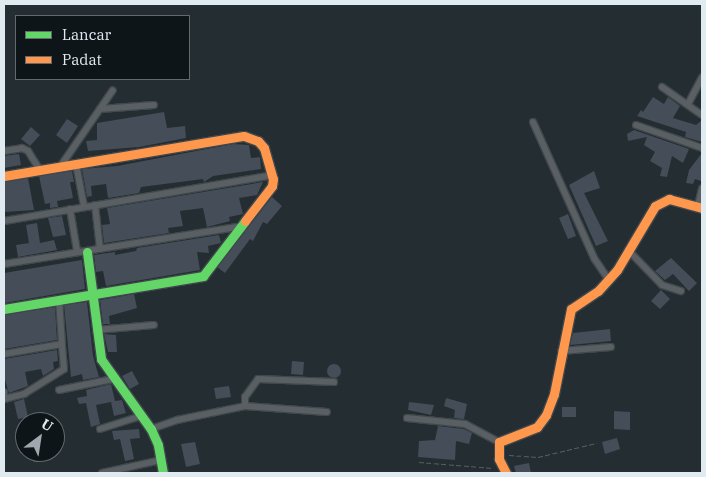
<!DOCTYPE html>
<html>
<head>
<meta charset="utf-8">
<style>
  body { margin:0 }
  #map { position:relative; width:706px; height:477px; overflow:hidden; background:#242d31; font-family:"IBM Plex Serif",serif }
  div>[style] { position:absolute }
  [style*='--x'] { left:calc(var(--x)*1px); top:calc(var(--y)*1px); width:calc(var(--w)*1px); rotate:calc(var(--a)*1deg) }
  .building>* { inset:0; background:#444d58 }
  .round { border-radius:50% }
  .path>* { height:1px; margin-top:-0.5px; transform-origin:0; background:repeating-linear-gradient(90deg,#585e62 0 5px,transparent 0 7.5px) }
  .roads { filter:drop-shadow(1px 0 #40484c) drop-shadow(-1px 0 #40484c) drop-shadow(0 1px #40484c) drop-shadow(0 -1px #40484c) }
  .street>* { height:6px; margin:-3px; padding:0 3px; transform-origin:3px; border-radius:3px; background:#595f63 }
  .fast>* { height:9px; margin:-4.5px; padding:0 4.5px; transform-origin:4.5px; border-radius:4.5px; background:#63d668 }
  .slow>* { height:9px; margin:-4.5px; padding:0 4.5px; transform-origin:4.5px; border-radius:4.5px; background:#ff974d }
  span { translate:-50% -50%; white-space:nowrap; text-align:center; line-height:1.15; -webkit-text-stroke:4px #0e1519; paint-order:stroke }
  .frame { position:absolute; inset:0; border:5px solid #e0eaf1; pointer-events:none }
  .legend { position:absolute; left:15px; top:15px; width:175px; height:65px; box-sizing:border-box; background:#0e1519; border:1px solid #626a6f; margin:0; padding:6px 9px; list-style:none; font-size:15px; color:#e0eaf1 }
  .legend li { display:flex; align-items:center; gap:10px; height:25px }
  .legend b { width:25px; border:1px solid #626a6f }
  .north { position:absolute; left:15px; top:412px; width:50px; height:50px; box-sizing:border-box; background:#0e1519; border:1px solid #626a6f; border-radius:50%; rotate:31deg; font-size:14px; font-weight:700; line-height:20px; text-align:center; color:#e0eaf1 }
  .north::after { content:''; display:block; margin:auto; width:18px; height:22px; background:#9ea8ae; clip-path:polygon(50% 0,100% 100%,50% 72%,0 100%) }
</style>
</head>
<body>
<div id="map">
  <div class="building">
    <i style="clip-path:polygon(653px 97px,664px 104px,668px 97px,680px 106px,673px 118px,696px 125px,702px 120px,702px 142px,685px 137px,686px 132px,637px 116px,641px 110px,643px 112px)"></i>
    <i style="clip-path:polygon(164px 112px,167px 128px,185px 126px,186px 138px,139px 147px,88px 151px,86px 141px,97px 140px,97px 123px)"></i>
    <i style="clip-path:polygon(67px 119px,78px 126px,67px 143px,56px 135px)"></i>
    <i style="clip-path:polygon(31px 127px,40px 135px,30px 146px,21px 139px)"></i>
    <i style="clip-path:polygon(634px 130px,689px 149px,683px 163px,672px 156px,667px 177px,660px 176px,662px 168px,650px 161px,655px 152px,644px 145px,647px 137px,628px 141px,627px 134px)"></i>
    <i style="clip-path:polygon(233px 144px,249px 145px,251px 158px,260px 157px,261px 169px,213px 176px,204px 182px,203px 179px,141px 187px,139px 193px,108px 198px,106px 184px,91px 186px,92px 196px,87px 197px,82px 169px,117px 166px)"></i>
    <i style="clip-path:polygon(702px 153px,701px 181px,695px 179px,693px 184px,686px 183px,689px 170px)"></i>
    <i style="clip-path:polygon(19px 154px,21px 165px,4px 168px,4px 156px)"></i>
    <i style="clip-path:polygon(72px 171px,74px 182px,70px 182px,73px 198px,57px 201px,58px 207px,50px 208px,50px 203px,45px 204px,39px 176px)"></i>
    <i style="clip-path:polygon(594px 171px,600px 188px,584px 193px,608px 241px,596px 246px,569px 185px)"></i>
    <i style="clip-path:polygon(28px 178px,34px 210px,4px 212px,4px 182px)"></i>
    <i style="clip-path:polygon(263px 182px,257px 195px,239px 198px,243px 214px,229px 217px,230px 221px,207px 227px,203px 208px,180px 211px,183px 226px,168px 228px,169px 233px,104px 243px,102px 225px,110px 224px,107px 208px)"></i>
    <i style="clip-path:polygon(272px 197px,282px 206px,267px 224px,263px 222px,253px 241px,250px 239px,225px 273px,217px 267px)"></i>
    <i style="clip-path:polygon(568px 214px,576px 236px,568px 239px,559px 218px)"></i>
    <i style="clip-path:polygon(62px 216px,66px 235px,53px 237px,48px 218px)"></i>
    <i style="clip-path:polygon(37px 223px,40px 243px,54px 240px,57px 250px,18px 257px,16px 245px,29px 243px,26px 225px)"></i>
    <i style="clip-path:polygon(219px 235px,221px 243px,208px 246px,209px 253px,197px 252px,200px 270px,106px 286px,103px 271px,96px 272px,94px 255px,115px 252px,115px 255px,136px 251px,137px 248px)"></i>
    <i style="clip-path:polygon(671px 258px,697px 283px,689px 291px,673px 274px,665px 280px,655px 271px)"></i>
    <i style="clip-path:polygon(82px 260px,85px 289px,4px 303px,4px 273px)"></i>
    <i style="clip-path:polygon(661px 290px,670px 299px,660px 309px,651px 301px)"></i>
    <i style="clip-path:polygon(134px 294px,137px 308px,109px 316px,110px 324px,103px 324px,100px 300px)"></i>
    <i style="clip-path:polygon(87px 302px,93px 356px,99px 377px,83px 380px,82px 374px,71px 377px,64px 305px)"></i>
    <i style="clip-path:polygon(55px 307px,57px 340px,4px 349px,4px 315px)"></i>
    <i style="clip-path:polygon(610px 329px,611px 341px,570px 345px,573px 333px)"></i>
    <i style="clip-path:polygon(104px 334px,116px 335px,117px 352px,108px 352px)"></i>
    <i style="clip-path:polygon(57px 350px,58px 361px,53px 362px,54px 369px,43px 376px,41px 369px,25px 372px,28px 386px,9px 393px,4px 377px,4px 359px)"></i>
    <i style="clip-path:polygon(292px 361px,304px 362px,303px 375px,291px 374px)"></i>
    <i class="round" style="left:327px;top:364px;width:14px;height:14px"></i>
    <i style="clip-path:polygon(132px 371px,139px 384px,130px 389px,122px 376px)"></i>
    <i style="clip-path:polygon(111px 384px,115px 401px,122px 400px,126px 413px,114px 416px,111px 402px,96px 405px,100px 424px,91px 427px,86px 403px,79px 404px,77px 398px,87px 396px,86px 390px)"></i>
    <i style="clip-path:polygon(229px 386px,231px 397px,216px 399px,214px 388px)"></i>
    <i style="clip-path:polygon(446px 398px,467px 404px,464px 419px,454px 418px,455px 410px,444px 406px)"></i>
    <i style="clip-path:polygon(24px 399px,28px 417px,18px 419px,14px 402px)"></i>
    <i style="clip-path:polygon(409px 402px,434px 405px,431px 415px,408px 410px)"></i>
    <i style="clip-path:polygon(562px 407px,576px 407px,576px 417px,562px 417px)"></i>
    <i style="clip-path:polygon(614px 411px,630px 412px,630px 430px,614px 429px)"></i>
    <i style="clip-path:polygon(438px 426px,464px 429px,472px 433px,469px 444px,456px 441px,455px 460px,418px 457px,419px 441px,435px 440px)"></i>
    <i style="clip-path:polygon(139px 429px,140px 438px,130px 439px,134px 459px,125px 461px,120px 439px,114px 440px,112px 431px)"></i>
    <i style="clip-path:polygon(617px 438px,620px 449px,605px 454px,602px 442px)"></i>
    <i style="clip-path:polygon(195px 442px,200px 464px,186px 467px,181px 444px)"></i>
    <i style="clip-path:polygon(529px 463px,531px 473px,516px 473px,514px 466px)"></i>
  </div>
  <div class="path">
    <i style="--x:509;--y:455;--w:29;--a:4"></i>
    <i style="--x:538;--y:457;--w:60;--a:-13.6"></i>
    <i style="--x:419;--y:462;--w:74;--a:4.6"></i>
  </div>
  <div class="roads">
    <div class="street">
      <i style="--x:662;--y:87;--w:49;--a:35"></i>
      <i style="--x:688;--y:104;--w:30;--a:-62"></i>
      <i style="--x:100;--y:109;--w:54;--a:-4.2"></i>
      <i style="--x:533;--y:122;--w:149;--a:65.8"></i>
      <i style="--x:594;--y:258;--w:27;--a:56"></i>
      <i style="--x:636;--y:125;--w:70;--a:19.2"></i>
      <i style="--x:4;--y:151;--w:18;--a:-9"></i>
      <i style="--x:22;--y:148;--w:7;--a:27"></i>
      <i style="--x:28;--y:151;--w:22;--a:58"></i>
      <i style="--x:76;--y:164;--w:43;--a:79.2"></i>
      <i style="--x:60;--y:167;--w:93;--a:-55.5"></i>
      <i style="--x:95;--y:205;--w:44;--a:83.5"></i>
      <i style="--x:698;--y:206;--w:18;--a:-77"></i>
      <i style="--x:70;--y:209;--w:43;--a:80.5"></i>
      <i style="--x:4;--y:221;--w:272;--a:-9.7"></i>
      <i style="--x:628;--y:250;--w:49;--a:45.8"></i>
      <i style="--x:662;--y:285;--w:20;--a:18"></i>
      <i style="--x:4;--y:264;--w:236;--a:-9"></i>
      <i style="--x:96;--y:330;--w:58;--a:-4.9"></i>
      <i style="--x:561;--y:351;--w:50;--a:-4.6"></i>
      <i style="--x:4;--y:354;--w:59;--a:-9.8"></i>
      <i style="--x:62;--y:344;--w:45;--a:-93.8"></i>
      <i style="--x:59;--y:390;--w:55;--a:-11.5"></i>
      <i style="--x:4;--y:392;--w:7;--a:90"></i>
      <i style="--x:4;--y:399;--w:21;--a:-14"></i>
      <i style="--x:24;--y:394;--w:47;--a:-32"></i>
      <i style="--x:64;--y:369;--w:25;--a:-95"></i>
      <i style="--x:245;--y:406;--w:82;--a:4.2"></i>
      <i style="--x:407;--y:418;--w:58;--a:5.9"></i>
      <i style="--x:465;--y:424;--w:38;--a:28"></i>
      <i style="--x:100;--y:429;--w:43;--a:-17.6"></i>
      <i style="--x:151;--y:429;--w:28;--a:-19"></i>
      <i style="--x:177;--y:420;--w:69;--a:-11.6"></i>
      <i style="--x:245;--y:406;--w:9;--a:-90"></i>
      <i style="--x:245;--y:397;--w:22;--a:-54"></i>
      <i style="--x:258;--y:379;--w:76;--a:2.3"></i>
      <i style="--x:102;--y:473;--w:60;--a:-12.4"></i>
    </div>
    <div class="fast">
      <i style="--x:87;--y:252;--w:108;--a:82.5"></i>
      <i style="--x:101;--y:359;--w:86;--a:54.5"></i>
      <i style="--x:151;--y:429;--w:17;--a:66"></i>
      <i style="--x:158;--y:445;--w:28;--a:80"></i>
      <i style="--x:4;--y:309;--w:202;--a:-9.4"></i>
      <i style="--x:203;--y:276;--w:69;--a:-52.6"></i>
    </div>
    <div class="slow">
      <i style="--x:4;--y:176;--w:243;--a:-9.5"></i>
      <i style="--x:244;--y:136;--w:15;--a:20"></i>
      <i style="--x:258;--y:141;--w:9;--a:49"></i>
      <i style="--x:264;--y:148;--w:32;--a:74"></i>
      <i style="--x:273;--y:179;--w:7;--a:98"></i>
      <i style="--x:272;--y:186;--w:44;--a:127.6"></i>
      <i style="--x:506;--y:473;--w:16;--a:-117"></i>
      <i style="--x:499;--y:459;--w:17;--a:-90"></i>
      <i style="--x:499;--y:442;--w:41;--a:-21.5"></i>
      <i style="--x:537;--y:427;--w:15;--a:-53"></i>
      <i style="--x:546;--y:415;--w:22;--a:-69"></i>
      <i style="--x:554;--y:394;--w:87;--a:-78.7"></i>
      <i style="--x:571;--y:309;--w:32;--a:-34"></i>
      <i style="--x:598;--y:291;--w:28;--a:-48"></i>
      <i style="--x:617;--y:270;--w:74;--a:-59.3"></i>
      <i style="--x:655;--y:206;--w:16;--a:-27"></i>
      <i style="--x:669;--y:199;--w:34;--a:15"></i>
    </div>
  </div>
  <div class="frame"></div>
  <ul class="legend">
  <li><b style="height:6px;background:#63d668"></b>Lancar</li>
  <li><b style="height:6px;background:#ff974d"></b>Padat</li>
  </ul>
  <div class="north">U</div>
</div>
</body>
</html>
